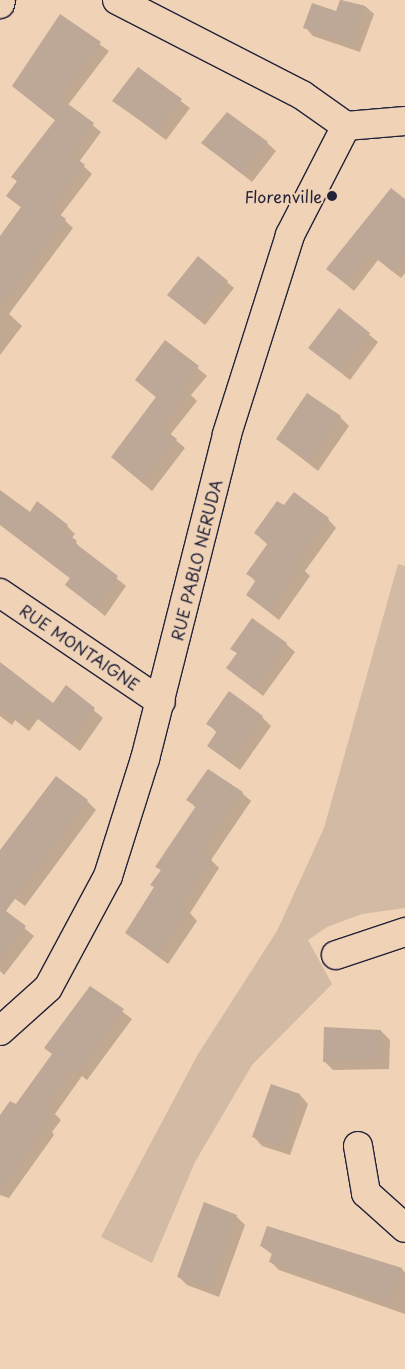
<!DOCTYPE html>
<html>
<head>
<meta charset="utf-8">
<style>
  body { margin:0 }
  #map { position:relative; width:405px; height:1369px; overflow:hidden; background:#f0d3b6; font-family:"Playpen Sans",sans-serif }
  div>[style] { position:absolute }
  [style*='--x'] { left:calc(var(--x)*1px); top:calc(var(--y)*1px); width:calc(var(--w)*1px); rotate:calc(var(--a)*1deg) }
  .green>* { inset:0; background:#d2baa4 }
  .shadow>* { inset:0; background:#0003 }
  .building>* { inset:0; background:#bda797 }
  .roads { filter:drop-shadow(1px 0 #22223b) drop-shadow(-1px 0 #22223b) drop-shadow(0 1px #22223b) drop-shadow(0 -1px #22223b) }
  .street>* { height:28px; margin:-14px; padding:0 14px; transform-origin:14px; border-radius:14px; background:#f0d3b6 }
  .dots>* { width:14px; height:14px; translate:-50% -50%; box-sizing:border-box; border:2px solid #f0d3b6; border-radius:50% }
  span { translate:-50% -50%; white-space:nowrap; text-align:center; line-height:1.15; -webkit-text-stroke:4px #f0d3b6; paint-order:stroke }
  .poi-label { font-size:16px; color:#22223b }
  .right { translate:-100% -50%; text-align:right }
  .street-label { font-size:16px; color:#22223b }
</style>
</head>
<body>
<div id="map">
  <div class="green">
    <i style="clip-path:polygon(398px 564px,405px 566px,405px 908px,362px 914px,327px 927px,308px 940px,332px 984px,252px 1065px,195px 1162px,152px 1263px,101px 1237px,198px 1054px,277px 931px,324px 828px)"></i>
  </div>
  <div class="shadow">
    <i style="clip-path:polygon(341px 0,365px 6px,374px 14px,360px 52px,313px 36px,305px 27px,337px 12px)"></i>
    <i style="clip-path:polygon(60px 16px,109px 51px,68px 105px,101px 132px,79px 162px,92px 174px,60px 216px,73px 228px,9px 314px,22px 326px,0 355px,0 238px,22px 208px,7px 196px,18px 182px,13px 177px,56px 121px,13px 86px)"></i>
    <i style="clip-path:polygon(138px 69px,190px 108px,166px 140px,114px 101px)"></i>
    <i style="clip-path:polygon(203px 143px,267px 143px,276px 151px,252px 182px)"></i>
    <i style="clip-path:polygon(405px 201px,405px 273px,401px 278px,378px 260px,354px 291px,328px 269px)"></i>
    <i style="clip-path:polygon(227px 282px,234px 288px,205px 325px,176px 301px)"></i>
    <i style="clip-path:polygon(339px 310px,378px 342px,350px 380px,310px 348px)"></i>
    <i style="clip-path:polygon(165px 341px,207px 376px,191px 395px,197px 401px,170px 435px,185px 448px,152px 491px,121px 465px,157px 398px,136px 380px)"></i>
    <i style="clip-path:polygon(340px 417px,349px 426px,318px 471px,277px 439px)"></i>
    <i style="clip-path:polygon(0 491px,30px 514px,67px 526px,75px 534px,72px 538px,84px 552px,126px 586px,105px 616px,67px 585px,71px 579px,0 525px)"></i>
    <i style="clip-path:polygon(284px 507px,328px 519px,336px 528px,305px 571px,310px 576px,279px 620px,247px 595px,256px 582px,248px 574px,268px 545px,255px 533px)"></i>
    <i style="clip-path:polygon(286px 644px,295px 652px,263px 696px,228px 668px,238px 654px,232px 648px)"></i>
    <i style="clip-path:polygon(0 663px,53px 705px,66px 687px,103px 718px,80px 751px,38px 719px,29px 731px,15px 720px,12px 725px,0 716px)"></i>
    <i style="clip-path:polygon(262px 717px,271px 726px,240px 770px,208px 746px,217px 733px,208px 723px)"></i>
    <i style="clip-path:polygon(242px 793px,251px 801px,211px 860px,219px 868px,190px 913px,197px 921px,168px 964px,126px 933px,155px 888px,162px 871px,157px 866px,196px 808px,188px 800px)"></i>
    <i style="clip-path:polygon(87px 801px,96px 810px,25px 906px,0 888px,0 852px)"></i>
    <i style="clip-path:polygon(0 908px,34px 936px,4px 975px,0 971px)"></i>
    <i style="clip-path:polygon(90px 987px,132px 1019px,87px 1080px,82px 1076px,55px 1114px,61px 1120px,52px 1132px,54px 1135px,9px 1198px,0 1195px,0 1117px,16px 1106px,53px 1055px)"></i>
    <i style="clip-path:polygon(381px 1031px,390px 1040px,389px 1069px,333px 1070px,324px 1061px)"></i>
    <i style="clip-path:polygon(272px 1086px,300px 1095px,308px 1104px,290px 1155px,262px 1146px,254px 1137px)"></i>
    <i style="clip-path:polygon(236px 1216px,245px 1225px,219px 1297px,187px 1285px,178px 1276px)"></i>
    <i style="clip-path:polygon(261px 1246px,402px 1269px,405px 1273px,405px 1314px,279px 1270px,270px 1261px,273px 1255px)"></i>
  </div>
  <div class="building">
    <i style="clip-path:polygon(340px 0,365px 6px,352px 44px,303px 28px,312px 3px,336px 11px)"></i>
    <i style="clip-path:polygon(60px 14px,101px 42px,60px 98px,94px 123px,71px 154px,85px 165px,51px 208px,66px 219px,0 307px,0 236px,21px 207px,6px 196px,17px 181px,11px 177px,55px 120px,12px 86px)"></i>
    <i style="clip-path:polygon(138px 67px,182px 99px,157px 132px,112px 101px)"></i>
    <i style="clip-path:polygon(227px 112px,268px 142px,242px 174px,201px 143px)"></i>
    <i style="clip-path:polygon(391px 188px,405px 199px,405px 256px,392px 271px,370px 253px,346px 284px,326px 269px)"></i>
    <i style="clip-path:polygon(198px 256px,228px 281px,198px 319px,167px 295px)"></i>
    <i style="clip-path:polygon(339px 308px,370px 333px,340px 372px,308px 348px)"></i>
    <i style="clip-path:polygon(165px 340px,199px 366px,183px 387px,190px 392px,161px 427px,177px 439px,143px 483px,111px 457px,156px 397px,135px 380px)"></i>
    <i style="clip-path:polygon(307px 393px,341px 416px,309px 463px,276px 439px)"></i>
    <i style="clip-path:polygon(0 490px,30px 512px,37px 501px,68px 525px,63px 530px,77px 541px,75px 543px,118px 576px,95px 608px,65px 585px,70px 578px,0 523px)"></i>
    <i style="clip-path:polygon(294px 492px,329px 518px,296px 563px,302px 567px,270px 612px,246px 595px,256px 580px,246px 574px,268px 543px,254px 533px,277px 501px,284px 505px)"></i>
    <i style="clip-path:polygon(252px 618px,287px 643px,254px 689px,226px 668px,237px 653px,230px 649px)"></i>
    <i style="clip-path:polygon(0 662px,53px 703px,66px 685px,95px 708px,71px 743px,29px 712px,20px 723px,0 708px)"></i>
    <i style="clip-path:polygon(229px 691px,263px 716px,231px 763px,207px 746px,217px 731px,206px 724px)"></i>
    <i style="clip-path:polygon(208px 769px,243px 792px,202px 852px,212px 858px,181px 905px,189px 911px,159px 956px,125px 933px,154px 887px,150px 885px,161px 870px,155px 867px,196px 806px,186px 800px)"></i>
    <i style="clip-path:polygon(56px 776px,88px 800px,6px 911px,26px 926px,0 960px,0 850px)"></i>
    <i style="clip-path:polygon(90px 986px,124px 1009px,78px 1073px,73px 1069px,47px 1105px,53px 1110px,43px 1124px,47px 1126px,0 1190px,0 1115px,10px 1101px,16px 1104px,52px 1054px,44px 1048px)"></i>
    <i style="clip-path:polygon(324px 1027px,381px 1030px,380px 1060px,323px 1062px)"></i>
    <i style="clip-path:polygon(271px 1084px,300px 1094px,282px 1147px,252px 1137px)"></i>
    <i style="clip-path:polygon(204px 1202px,237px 1215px,211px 1289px,177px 1277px)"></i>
    <i style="clip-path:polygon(267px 1226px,402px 1268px,390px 1304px,269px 1262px,273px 1251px,260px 1246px)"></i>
  </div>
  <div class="roads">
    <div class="street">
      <i style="--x:117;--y:0;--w:208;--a:27.2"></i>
      <i style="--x:302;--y:95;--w:54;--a:35.2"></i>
      <i style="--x:0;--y:4;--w:4;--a:-76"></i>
      <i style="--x:346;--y:126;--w:59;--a:-4.8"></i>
      <i style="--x:0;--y:593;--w:194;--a:34.1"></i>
      <i style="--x:336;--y:955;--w:73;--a:-18.4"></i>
      <i style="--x:0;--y:1031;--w:64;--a:-41.9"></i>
      <i style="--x:48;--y:988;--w:127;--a:-61.8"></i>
      <i style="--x:108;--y:876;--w:123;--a:-72.5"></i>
      <i style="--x:145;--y:759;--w:335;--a:-75.8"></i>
      <i style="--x:227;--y:434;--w:209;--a:-72.4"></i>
      <i style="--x:290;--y:235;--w:123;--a:-62.8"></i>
      <i style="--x:358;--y:1146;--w:48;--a:80.3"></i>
      <i style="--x:366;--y:1193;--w:52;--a:41.9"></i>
    </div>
  </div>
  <div class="dots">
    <i style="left:332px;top:196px;background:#22223b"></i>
  </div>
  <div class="poi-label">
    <span class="right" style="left:322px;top:196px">Florenville</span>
  </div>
  <div class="street-label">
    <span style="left:196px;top:560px;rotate:-76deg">RUE PABLO NERUDA</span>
    <span style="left:80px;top:647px;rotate:34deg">RUE MONTAIGNE</span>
  </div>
</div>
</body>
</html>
